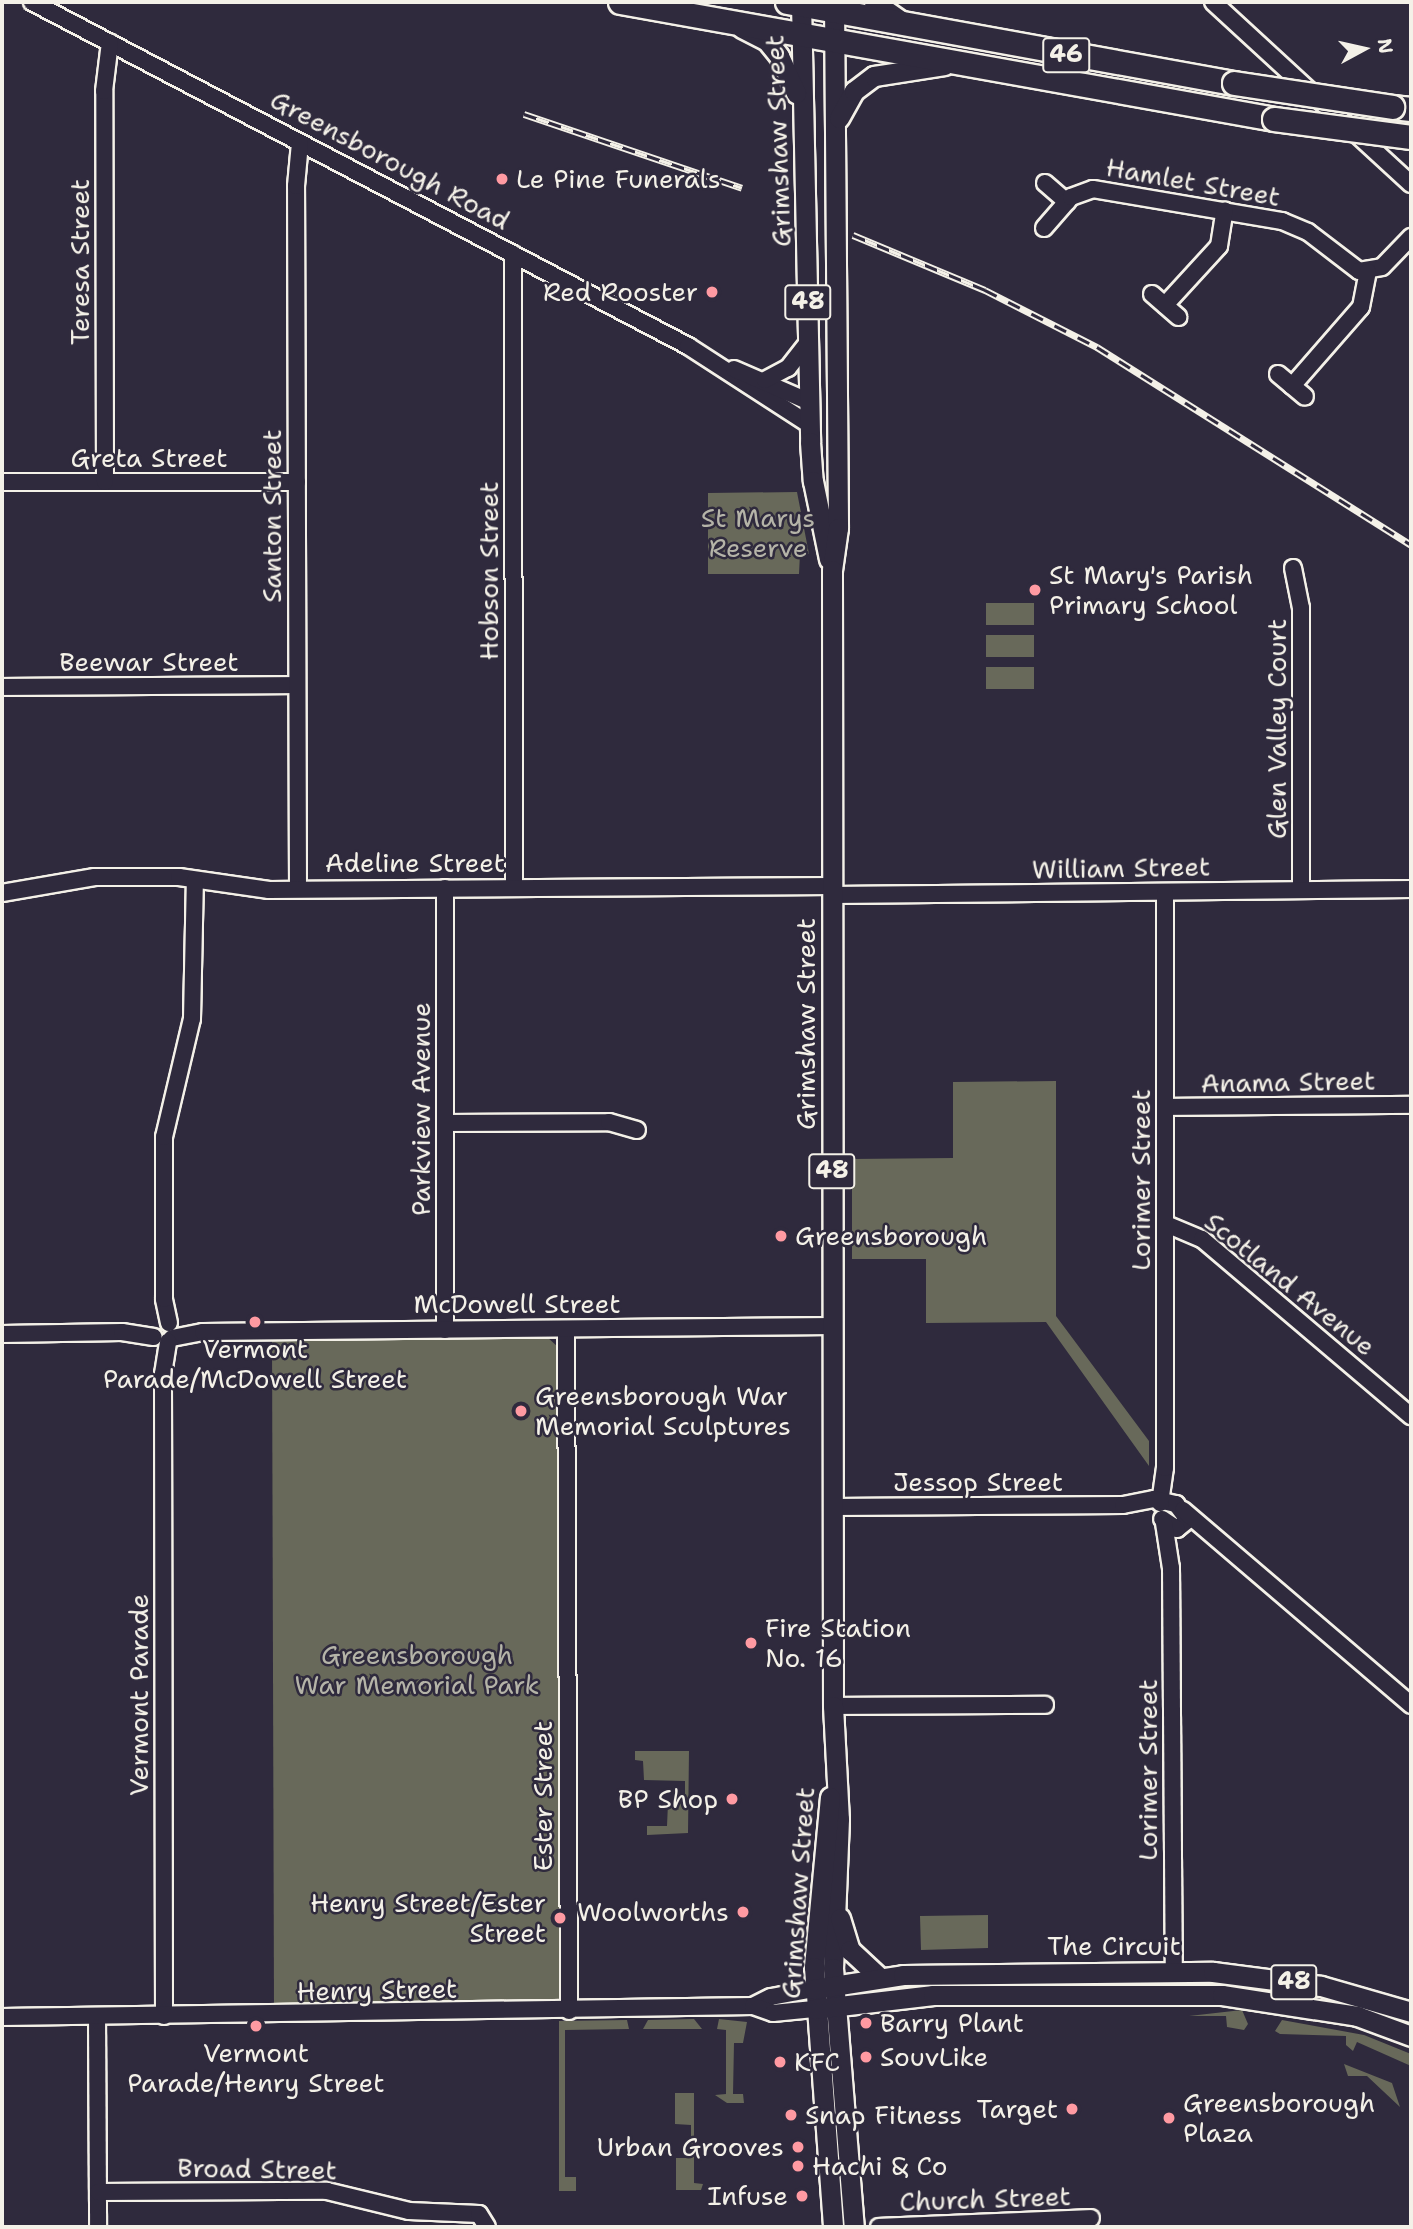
<!DOCTYPE html>
<html>
<head>
<meta charset="utf-8">
<style>
  body { margin:0 }
  #map { position:relative; width:1413px; height:2229px; overflow:hidden; background:#2f2a3d; font-family:"Shantell Sans",sans-serif }
  div>[style] { position:absolute }
  [style*='--x'] { left:calc(var(--x)*1px); top:calc(var(--y)*1px); width:calc(var(--w)*1px); rotate:calc(var(--a)*1deg) }
  .green>* { inset:0; background:#68695a }
  .roads { filter:drop-shadow(2px 0 #f4f1e8) drop-shadow(-2px 0 #f4f1e8) drop-shadow(0 2px #f4f1e8) drop-shadow(0 -2px #f4f1e8) }
  .minor>* { height:16px; margin:-8px; padding:0 8px; transform-origin:8px; border-radius:8px; background:#2f2a3d }
  .major>* { height:19px; margin:-9.5px; padding:0 9.5px; transform-origin:9.5px; border-radius:9.5px; background:#2f2a3d }
  .highway>* { height:23px; margin:-11.5px; padding:0 11.5px; transform-origin:11.5px; border-radius:11.5px; background:#2f2a3d }
  .rail>* { height:7px; margin-top:-3.5px; transform-origin:0; background:repeating-linear-gradient(90deg,#2f2a3d 0 13px,#f4f1e8 0 26px); box-sizing:border-box; border-block:2px solid #f4f1e8 }
  .bridges { filter:drop-shadow(2px 0 #f4f1e8) drop-shadow(-2px 0 #f4f1e8) drop-shadow(0 2px #f4f1e8) drop-shadow(0 -2px #f4f1e8) }
  .highway-bridge>* { height:23px; margin:-11.5px; padding:0 11.5px; transform-origin:11.5px; border-radius:11.5px; background:#2f2a3d }
  .dots>* { width:19px; height:19px; translate:-50% -50%; box-sizing:border-box; border:4px solid #2f2a3d; border-radius:50% }
  span { translate:-50% -50%; white-space:nowrap; text-align:center; line-height:1.15; -webkit-text-stroke:5px #2f2a3d; paint-order:stroke }
  .shield-label span { padding:2px 5px; background:#2f2a3d; border:2px solid; border-radius:5px; -webkit-text-stroke-width:0 }
  .shield-label { font-size:24px; color:#f4f1e8; font-weight:700 }
  .street-label { font-size:26px; color:#f4f1e8 }
  .poi-label { font-size:26px; color:#f4f1e8 }
  .left { translate:0 -50%; text-align:left }
  .right { translate:-100% -50%; text-align:right }
  .park-label { font-size:26px; color:#b5b4a8 }
  .frame { position:absolute; inset:0; border:4px solid #f4f1e8; pointer-events:none }
  .north { position:absolute; left:1329px; top:14px; width:70px; height:70px; -webkit-text-stroke:5px #2f2a3d; paint-order:stroke; rotate:82deg; font-size:19px; font-weight:700; line-height:28px; text-align:center; color:#f4f1e8 }
  .north::after { content:''; display:block; margin:auto; width:24px; height:32px; background:#f4f1e8; clip-path:polygon(50% 0,100% 100%,50% 72%,0 100%) }
</style>
</head>
<body>
<div id="map">
  <div class="green">
    <i style="clip-path:polygon(797px 492px,809px 554px,800px 554px,799px 574px,708px 574px,708px 493px)"></i>
    <i style="clip-path:polygon(986px 603px,1034px 603px,1034px 625px,986px 625px)"></i>
    <i style="clip-path:polygon(986px 635px,1034px 635px,1034px 657px,986px 657px)"></i>
    <i style="clip-path:polygon(986px 667px,1034px 667px,1034px 689px,986px 689px)"></i>
    <i style="clip-path:polygon(1056px 1081px,1056px 1316px,1149px 1441px,1149px 1466px,1046px 1322px,926px 1323px,926px 1259px,852px 1259px,852px 1159px,953px 1158px,953px 1082px)"></i>
    <i style="clip-path:polygon(546px 1336px,559px 1348px,561px 1996px,555px 2003px,274px 2006px,272px 1338px)"></i>
    <i style="clip-path:polygon(635px 1751px,689px 1751px,688px 1833px,647px 1835px,647px 1826px,667px 1826px,668px 1803px,685px 1802px,685px 1781px,644px 1780px,643px 1761px,635px 1760px)"></i>
    <i style="clip-path:polygon(988px 1915px,988px 1948px,921px 1950px,920px 1916px)"></i>
    <i style="clip-path:polygon(1242px 2010px,1248px 2024px,1244px 2030px,1227px 2027px,1226px 2016px,1189px 2016px)"></i>
    <i style="clip-path:polygon(694px 2019px,702px 2029px,643px 2029px,648px 2020px)"></i>
    <i style="clip-path:polygon(719px 2019px,747px 2022px,743px 2043px,734px 2043px,733px 2094px,743px 2094px,744px 2103px,727px 2103px,715px 2095px,726px 2094px,726px 2030px,717px 2029px)"></i>
    <i style="clip-path:polygon(627px 2020px,629px 2029px,565px 2030px,565px 2177px,576px 2177px,576px 2191px,559px 2191px,559px 2021px)"></i>
    <i style="clip-path:polygon(1282px 2020px,1364px 2035px,1411px 2054px,1411px 2066px,1357px 2042px,1353px 2051px,1346px 2045px,1346px 2036px,1280px 2034px,1275px 2031px)"></i>
    <i style="clip-path:polygon(1344px 2064px,1392px 2083px,1400px 2107px,1367px 2076px,1348px 2076px)"></i>
    <i style="clip-path:polygon(675px 2093px,694px 2093px,694px 2183px,703px 2184px,701px 2190px,676px 2190px,676px 2158px,691px 2158px,691px 2125px,675px 2124px)"></i>
  </div>
  <div class="roads">
    <div class="minor">
      <i style="--x:32;--y:2;--w:741;--a:27.67"></i>
      <i style="--x:688;--y:346;--w:145;--a:32.9"></i>
      <i style="--x:1213;--y:2;--w:269;--a:42.6"></i>
      <i style="--x:1045;--y:183;--w:29;--a:41"></i>
      <i style="--x:1044;--y:228;--w:41;--a:-48.9"></i>
      <i style="--x:1071;--y:197;--w:23;--a:-20"></i>
      <i style="--x:1093;--y:189;--w:192;--a:9.6"></i>
      <i style="--x:1282;--y:221;--w:28;--a:23"></i>
      <i style="--x:1308;--y:232;--w:64;--a:37.4"></i>
      <i style="--x:1359;--y:271;--w:23;--a:-10"></i>
      <i style="--x:1382;--y:267;--w:42;--a:-46"></i>
      <i style="--x:513;--y:254;--w:633;--a:89.91"></i>
      <i style="--x:1152;--y:294;--w:35;--a:41"></i>
      <i style="--x:1165;--y:305;--w:80;--a:-47.5"></i>
      <i style="--x:1219;--y:246;--w:36;--a:-81"></i>
      <i style="--x:734;--y:369;--w:83;--a:23.5"></i>
      <i style="--x:1278;--y:374;--w:35;--a:40"></i>
      <i style="--x:765;--y:380;--w:26;--a:-28"></i>
      <i style="--x:788;--y:368;--w:34;--a:-52"></i>
      <i style="--x:1292;--y:386;--w:105;--a:-48.9"></i>
      <i style="--x:1361;--y:307;--w:36;--a:-79"></i>
      <i style="--x:2;--y:482;--w:295;--a:0"></i>
      <i style="--x:105;--y:482;--w:391;--a:-90.1"></i>
      <i style="--x:104;--y:91;--w:49;--a:-83"></i>
      <i style="--x:1293;--y:568;--w:41;--a:78.7"></i>
      <i style="--x:1301;--y:608;--w:282;--a:90"></i>
      <i style="--x:2;--y:687;--w:295;--a:-0.4"></i>
      <i style="--x:298;--y:889;--w:703;--a:-90.16"></i>
      <i style="--x:296;--y:186;--w:43;--a:-84.7"></i>
      <i style="--x:2;--y:893;--w:94;--a:-9.8"></i>
      <i style="--x:95;--y:877;--w:84;--a:0"></i>
      <i style="--x:179;--y:877;--w:91;--a:8.2"></i>
      <i style="--x:269;--y:890;--w:563;--a:-0.41"></i>
      <i style="--x:832;--y:895;--w:579;--a:-0.59"></i>
      <i style="--x:1166;--y:1107;--w:245;--a:-0.5"></i>
      <i style="--x:445;--y:1123;--w:164;--a:-0.3"></i>
      <i style="--x:609;--y:1122;--w:29;--a:16"></i>
      <i style="--x:1166;--y:1224;--w:39;--a:23"></i>
      <i style="--x:1202;--y:1239;--w:274;--a:40.3"></i>
      <i style="--x:169;--y:1323;--w:25;--a:-102"></i>
      <i style="--x:164;--y:1299;--w:162;--a:-90"></i>
      <i style="--x:164;--y:1137;--w:121;--a:-76.7"></i>
      <i style="--x:192;--y:1019;--w:139;--a:-88.8"></i>
      <i style="--x:566;--y:1329;--w:682;--a:89.75"></i>
      <i style="--x:445;--y:1330;--w:442;--a:-90"></i>
      <i style="--x:2;--y:1334;--w:120;--a:-1"></i>
      <i style="--x:122;--y:1332;--w:32;--a:9"></i>
      <i style="--x:172;--y:1338;--w:32;--a:-11"></i>
      <i style="--x:203;--y:1332;--w:630;--a:-0.55"></i>
      <i style="--x:1160;--y:1503;--w:35;--a:-82"></i>
      <i style="--x:1165;--y:1468;--w:576;--a:-90"></i>
      <i style="--x:833;--y:1507;--w:290;--a:-0.4"></i>
      <i style="--x:1123;--y:1505;--w:32;--a:-11"></i>
      <i style="--x:1154;--y:1499;--w:23;--a:13"></i>
      <i style="--x:1176;--y:1504;--w:20;--a:53"></i>
      <i style="--x:1188;--y:1520;--w:14;--a:141"></i>
      <i style="--x:1177;--y:1529;--w:18;--a:-146"></i>
      <i style="--x:1183;--y:1510;--w:300;--a:40.5"></i>
      <i style="--x:1164;--y:1523;--w:46;--a:81.2"></i>
      <i style="--x:1171;--y:1568;--w:403;--a:89.6"></i>
      <i style="--x:833;--y:1706;--w:212;--a:-0.3"></i>
      <i style="--x:753;--y:2006;--w:20;--a:-27"></i>
      <i style="--x:771;--y:1997;--w:44;--a:-10.5"></i>
      <i style="--x:97;--y:2016;--w:211;--a:89.7"></i>
      <i style="--x:164;--y:2016;--w:642;--a:-90.09"></i>
      <i style="--x:163;--y:1374;--w:33;--a:-81"></i>
      <i style="--x:2;--y:2017;--w:751;--a:-0.84"></i>
      <i style="--x:753;--y:2006;--w:21;--a:19"></i>
      <i style="--x:773;--y:2013;--w:41;--a:-5.6"></i>
      <i style="--x:98;--y:2192;--w:229;--a:-0.3"></i>
      <i style="--x:327;--y:2191;--w:84;--a:13.7"></i>
      <i style="--x:409;--y:2211;--w:70;--a:2.5"></i>
      <i style="--x:479;--y:2214;--w:15;--a:58"></i>
      <i style="--x:879;--y:2227;--w:212;--a:-2.4"></i>
    </div>
    <div class="major">
      <i style="--x:801;--y:2;--w:440;--a:88.8"></i>
      <i style="--x:810;--y:442;--w:39;--a:86"></i>
      <i style="--x:813;--y:481;--w:80;--a:78.4"></i>
      <i style="--x:834;--y:2;--w:526;--a:89.56"></i>
      <i style="--x:838;--y:528;--w:42;--a:98.1"></i>
      <i style="--x:832;--y:570;--w:1136;--a:89.95"></i>
      <i style="--x:833;--y:1706;--w:113;--a:87"></i>
      <i style="--x:839;--y:1819;--w:149;--a:92.3"></i>
      <i style="--x:833;--y:1968;--w:260;--a:85.4"></i>
      <i style="--x:874;--y:2;--w:32;--a:35"></i>
      <i style="--x:742;--y:28;--w:28;--a:27"></i>
      <i style="--x:767;--y:41;--w:19;--a:51"></i>
      <i style="--x:779;--y:56;--w:41;--a:65.3"></i>
      <i style="--x:839;--y:118;--w:31;--a:-61"></i>
      <i style="--x:854;--y:91;--w:25;--a:-37"></i>
      <i style="--x:874;--y:76;--w:71;--a:-8.9"></i>
      <i style="--x:830;--y:1797;--w:171;--a:95.4"></i>
      <i style="--x:814;--y:1967;--w:261;--a:85.8"></i>
      <i style="--x:840;--y:1918;--w:34;--a:73"></i>
      <i style="--x:850;--y:1950;--w:40;--a:43"></i>
      <i style="--x:814;--y:1989;--w:90;--a:-8.9"></i>
      <i style="--x:903;--y:1975;--w:310;--a:-0.6"></i>
      <i style="--x:1213;--y:1972;--w:109;--a:7.4"></i>
      <i style="--x:1321;--y:1986;--w:94;--a:16.1"></i>
      <i style="--x:814;--y:2009;--w:120;--a:-6.7"></i>
      <i style="--x:933;--y:1995;--w:289;--a:0"></i>
      <i style="--x:1222;--y:1995;--w:137;--a:8.8"></i>
      <i style="--x:1357;--y:2016;--w:58;--a:20.3"></i>
    </div>
    <div class="highway">
      <i style="--x:620;--y:2;--w:664;--a:10.14"></i>
      <i style="--x:787;--y:2;--w:454;--a:10.3"></i>
      <i style="--x:1392;--y:107;--w:19;--a:6"></i>
    </div>
  </div>
  <div class="rail">
    <i style="--x:524;--y:114;--w:230;--a:18.7"></i>
    <i style="--x:853;--y:235;--w:143;--a:22.6"></i>
    <i style="--x:985;--y:290;--w:126;--a:27"></i>
    <i style="--x:1097;--y:347;--w:371;--a:32.2"></i>
  </div>
  <div class="bridges">
    <div class="highway-bridge">
      <i style="--x:1234;--y:83;--w:160;--a:8.6"></i>
      <i style="--x:1274;--y:119;--w:138;--a:7.5"></i>
    </div>
  </div>
  <div class="dots">
    <i style="left:502px;top:179px;background:#ff9aa2"></i>
    <i style="left:712px;top:292px;background:#ff9aa2"></i>
    <i style="left:1035px;top:590px;background:#ff9aa2"></i>
    <i style="left:781px;top:1236px;background:#ff9aa2"></i>
    <i style="left:255px;top:1322px;background:#ff9aa2"></i>
    <i style="left:521px;top:1411px;background:#ff9aa2"></i>
    <i style="left:751px;top:1643px;background:#ff9aa2"></i>
    <i style="left:732px;top:1799px;background:#ff9aa2"></i>
    <i style="left:743px;top:1912px;background:#ff9aa2"></i>
    <i style="left:560px;top:1918px;background:#ff9aa2"></i>
    <i style="left:866px;top:2023px;background:#ff9aa2"></i>
    <i style="left:256px;top:2026px;background:#ff9aa2"></i>
    <i style="left:866px;top:2057px;background:#ff9aa2"></i>
    <i style="left:780px;top:2062px;background:#ff9aa2"></i>
    <i style="left:1072px;top:2109px;background:#ff9aa2"></i>
    <i style="left:791px;top:2115px;background:#ff9aa2"></i>
    <i style="left:1169px;top:2118px;background:#ff9aa2"></i>
    <i style="left:798px;top:2147px;background:#ff9aa2"></i>
    <i style="left:798px;top:2166px;background:#ff9aa2"></i>
    <i style="left:802px;top:2196px;background:#ff9aa2"></i>
  </div>
  <div class="shield-label">
    <span style="left:1066px;top:55px">46</span>
    <span style="left:808px;top:302px">48</span>
    <span style="left:832px;top:1171px">48</span>
    <span style="left:1294px;top:1982px">48</span>
  </div>
  <div class="street-label">
    <span style="left:778px;top:141px;rotate:-92deg">Grimshaw Street</span>
    <span style="left:390px;top:160px;rotate:28deg">Greensborough Road</span>
    <span style="left:1193px;top:182px;rotate:10deg">Hamlet Street</span>
    <span style="left:80px;top:262px;rotate:-90deg">Teresa Street</span>
    <span style="left:149px;top:458px">Greta Street</span>
    <span style="left:272px;top:516px;rotate:-90deg">Santon Street</span>
    <span style="left:489px;top:571px;rotate:-90deg">Hobson Street</span>
    <span style="left:149px;top:662px">Beewar Street</span>
    <span style="left:1277px;top:729px;rotate:-90deg">Glen Valley Court</span>
    <span style="left:415px;top:863px">Adeline Street</span>
    <span style="left:1121px;top:868px;rotate:-1deg">William Street</span>
    <span style="left:806px;top:1024px;rotate:-90deg">Grimshaw Street</span>
    <span style="left:1288px;top:1082px;rotate:-1deg">Anama Street</span>
    <span style="left:421px;top:1109px;rotate:-90deg">Parkview Avenue</span>
    <span style="left:1141px;top:1180px;rotate:-90deg">Lorimer Street</span>
    <span style="left:1290px;top:1284px;rotate:39deg">Scotland Avenue</span>
    <span style="left:517px;top:1304px">McDowell Street</span>
    <span style="left:978px;top:1482px">Jessop Street</span>
    <span style="left:139px;top:1695px;rotate:-90deg">Vermont Parade</span>
    <span style="left:1148px;top:1770px;rotate:-90deg">Lorimer Street</span>
    <span style="left:543px;top:1796px;rotate:-90deg">Ester Street</span>
    <span style="left:798px;top:1893px;rotate:-86deg">Grimshaw Street</span>
    <span style="left:1114px;top:1946px">The Circuit</span>
    <span style="left:377px;top:1990px;rotate:-1deg">Henry Street</span>
    <span style="left:257px;top:2169px;rotate:1deg">Broad Street</span>
    <span style="left:985px;top:2199px;rotate:-2deg">Church Street</span>
  </div>
  <div class="poi-label">
    <span class="left" style="left:516px;top:179px">Le Pine Funerals</span>
    <span class="right" style="left:698px;top:292px">Red Rooster</span>
    <span class="left" style="left:1049px;top:590px">St Mary's Parish<br>Primary School</span>
    <span class="left" style="left:795px;top:1236px">Greensborough</span>
    <span style="left:255px;top:1364px">Vermont<br>Parade/McDowell Street</span>
    <span class="left" style="left:535px;top:1411px">Greensborough War<br>Memorial Sculptures</span>
    <span class="left" style="left:765px;top:1643px">Fire Station<br>No. 16</span>
    <span class="right" style="left:718px;top:1799px">BP Shop</span>
    <span class="right" style="left:546px;top:1918px">Henry Street/Ester<br>Street</span>
    <span class="right" style="left:729px;top:1912px">Woolworths</span>
    <span class="left" style="left:880px;top:2023px">Barry Plant</span>
    <span style="left:256px;top:2068px">Vermont<br>Parade/Henry Street</span>
    <span class="left" style="left:880px;top:2057px">SouvLike</span>
    <span class="left" style="left:794px;top:2062px">KFC</span>
    <span class="left" style="left:1183px;top:2118px">Greensborough<br>Plaza</span>
    <span class="right" style="left:1058px;top:2109px">Target</span>
    <span class="left" style="left:805px;top:2115px">Snap Fitness</span>
    <span class="right" style="left:784px;top:2147px">Urban Grooves</span>
    <span class="left" style="left:812px;top:2166px">Hachi &amp; Co</span>
    <span class="right" style="left:788px;top:2196px">Infuse</span>
  </div>
  <div class="park-label">
    <span style="left:758px;top:533px">St Marys<br>Reserve</span>
    <span style="left:417px;top:1670px">Greensborough<br>War Memorial Park</span>
  </div>
  <div class="frame"></div>
  <div class="north">N</div>
</div>
</body>
</html>
